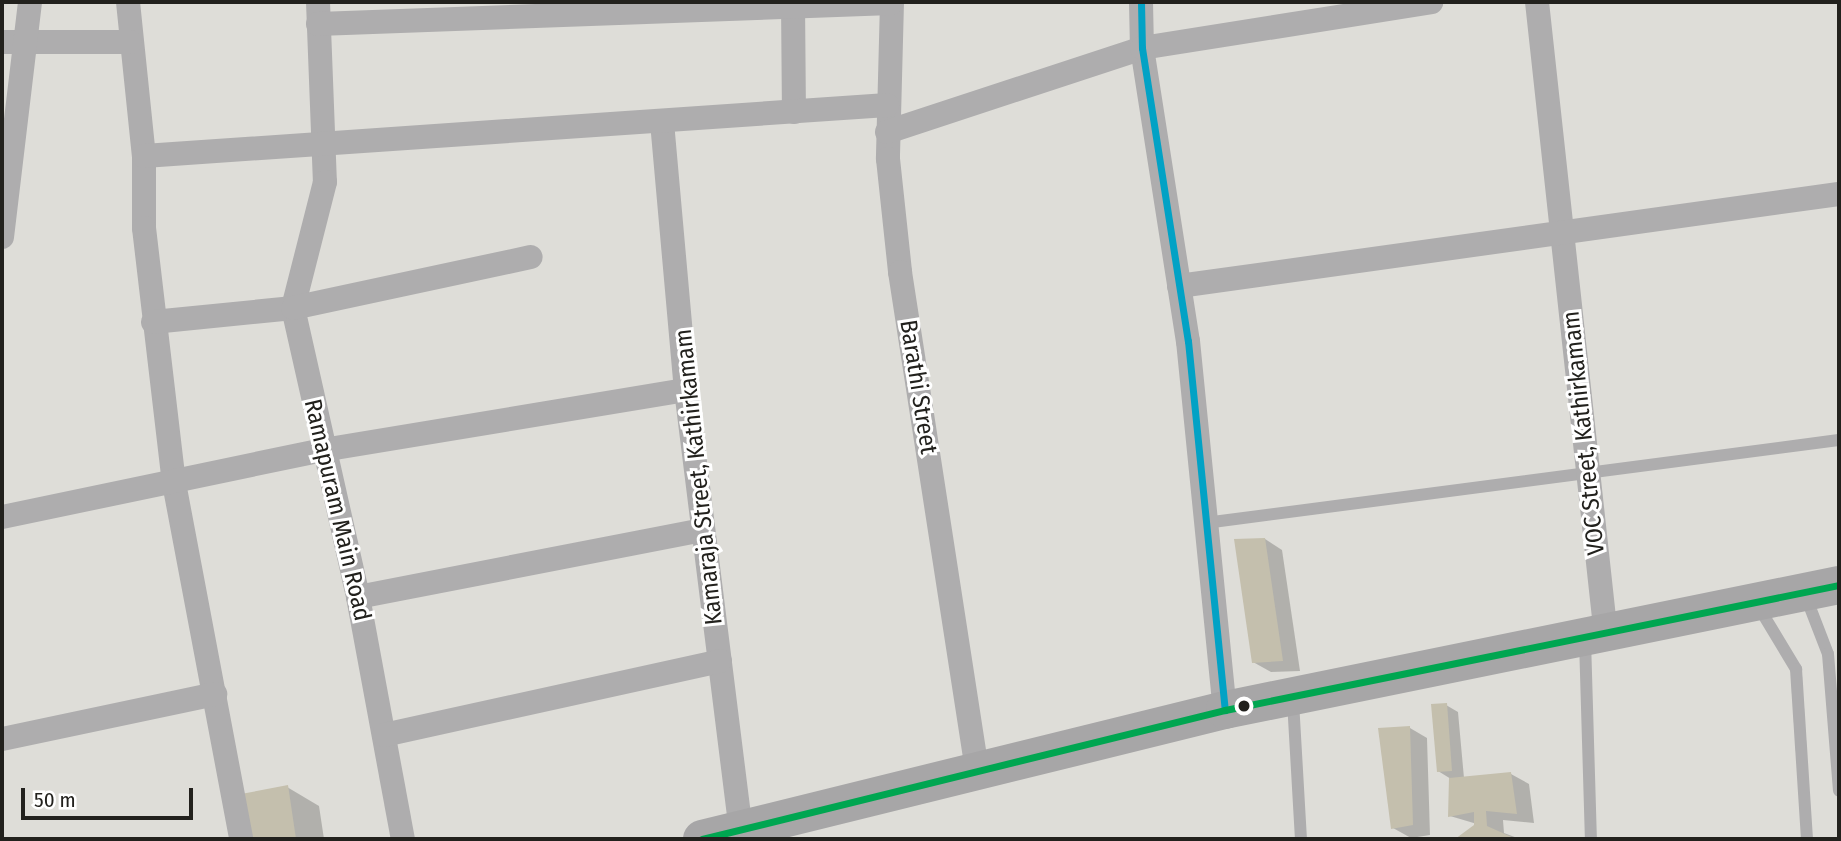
<!DOCTYPE html>
<html>
<head>
<meta charset="utf-8">
<style>
  body { margin:0 }
  #map { position:relative; width:1841px; height:841px; overflow:hidden; background:#deddd8; font-family:"Fira Sans Condensed",sans-serif }
  div>[style] { position:absolute }
  [style*='--x'] { left:calc(var(--x)*1px); top:calc(var(--y)*1px); width:calc(var(--w)*1px); rotate:calc(var(--a)*1deg) }
  .shadow>* { inset:0; background:#0003 }
  .building>* { inset:0; background:#c4bfad }
  .lane>* { height:12px; margin:-6px; padding:0 6px; transform-origin:6px; border-radius:6px; background:#aeadae }
  .street>* { height:24px; margin:-12px; padding:0 12px; transform-origin:12px; border-radius:12px; background:#aeadae }
  .primary>* { height:38px; margin:-19px; padding:0 19px; transform-origin:19px; border-radius:19px; background:#a7a6a7 }
  .bus-1>* { height:7px; margin:-3.5px; padding:0 3.5px; transform-origin:3.5px; border-radius:3.5px; background:#02a2c5 }
  .bus-2>* { height:7px; margin:-3.5px; padding:0 3.5px; transform-origin:3.5px; border-radius:3.5px; background:#00a651 }
  .dots>* { width:19px; height:19px; translate:-50% -50%; box-sizing:border-box; border:4px solid #fff; border-radius:50% }
  span { translate:-50% -50%; white-space:nowrap; text-align:center; line-height:1.15; -webkit-text-stroke:6px #fff; paint-order:stroke }
  .street-label { font-size:24px; color:#22211d }
  .frame { position:absolute; inset:0; border:4px solid #22211d; pointer-events:none }
  .scale { position:absolute; left:21px; top:788px; width:172px; height:32px; box-sizing:border-box; border:4px solid #22211d; border-top:0; padding-left:9px; font-size:21px; line-height:24px; white-space:nowrap; color:#22211d; -webkit-text-stroke:5px #fff; paint-order:stroke }
</style>
</head>
<body>
<div id="map">
  <div class="shadow">
    <i style="clip-path:polygon(1265px 539px,1282px 550px,1300px 671px,1271px 672px,1253px 662px)"></i>
    <i style="clip-path:polygon(1446px 705px,1458px 712px,1464px 778px,1511px 774px,1529px 784px,1534px 823px,1503px 820px,1504px 833px,1520px 839px,1458px 839px,1477px 824px,1450px 816px,1451px 779px,1438px 771px)"></i>
    <i style="clip-path:polygon(1410px 728px,1427px 738px,1430px 835px,1411px 838px,1393px 828px)"></i>
    <i style="clip-path:polygon(287px 787px,319px 806px,324px 839px,250px 839px)"></i>
  </div>
  <div class="building">
    <i style="clip-path:polygon(1265px 538px,1283px 661px,1252px 663px,1234px 539px)"></i>
    <i style="clip-path:polygon(1447px 703px,1452px 771px,1437px 772px,1431px 704px)"></i>
    <i style="clip-path:polygon(1410px 726px,1413px 825px,1391px 829px,1378px 728px)"></i>
    <i style="clip-path:polygon(1511px 772px,1517px 814px,1486px 811px,1487px 826px,1516px 839px,1455px 839px,1474px 825px,1474px 812px,1448px 817px,1449px 778px)"></i>
    <i style="clip-path:polygon(288px 785px,296px 839px,249px 839px,241px 794px)"></i>
  </div>
  <div class="lane">
    <i style="--x:1205;--y:523;--w:639;--a:-7.46"></i>
    <i style="--x:1806;--y:597;--w:61;--a:68.9"></i>
    <i style="--x:1828;--y:654;--w:137;--a:85.4"></i>
    <i style="--x:1758;--y:606;--w:74;--a:58.9"></i>
    <i style="--x:1796;--y:669;--w:170;--a:86.3"></i>
    <i style="--x:1585;--y:640;--w:199;--a:88.3"></i>
    <i style="--x:1293;--y:701;--w:138;--a:86.7"></i>
  </div>
  <div class="street">
    <i style="--x:128;--y:2;--w:155;--a:84.1"></i>
    <i style="--x:144;--y:156;--w:72;--a:90"></i>
    <i style="--x:144;--y:228;--w:257;--a:83.3"></i>
    <i style="--x:174;--y:483;--w:362;--a:79.3"></i>
    <i style="--x:318;--y:2;--w:180;--a:87.8"></i>
    <i style="--x:325;--y:182;--w:130;--a:104.3"></i>
    <i style="--x:293;--y:308;--w:296;--a:77.3"></i>
    <i style="--x:358;--y:597;--w:246;--a:79.5"></i>
    <i style="--x:793;--y:2;--w:110;--a:89.5"></i>
    <i style="--x:892;--y:2;--w:157;--a:91.5"></i>
    <i style="--x:888;--y:159;--w:114;--a:83.9"></i>
    <i style="--x:900;--y:272;--w:504;--a:81.21"></i>
    <i style="--x:1141;--y:2;--w:46;--a:88.8"></i>
    <i style="--x:1142;--y:48;--w:297;--a:81.1"></i>
    <i style="--x:1188;--y:341;--w:371;--a:84.3"></i>
    <i style="--x:1537;--y:2;--w:638;--a:83.79"></i>
    <i style="--x:318;--y:24;--w:574;--a:-2.1"></i>
    <i style="--x:2;--y:42;--w:128;--a:0"></i>
    <i style="--x:662;--y:122;--w:269;--a:84.9"></i>
    <i style="--x:686;--y:390;--w:444;--a:82.9"></i>
    <i style="--x:887;--y:132;--w:268;--a:-18.2"></i>
    <i style="--x:1142;--y:48;--w:293;--a:-9"></i>
    <i style="--x:144;--y:156;--w:745;--a:-3.93"></i>
    <i style="--x:2;--y:237;--w:237;--a:-83.2"></i>
    <i style="--x:1179;--y:286;--w:666;--a:-7.94"></i>
    <i style="--x:153;--y:322;--w:141;--a:-5.7"></i>
    <i style="--x:293;--y:308;--w:243;--a:-12.1"></i>
    <i style="--x:2;--y:517;--w:328;--a:-11.8"></i>
    <i style="--x:323;--y:450;--w:368;--a:-9.4"></i>
    <i style="--x:358;--y:597;--w:351;--a:-11"></i>
    <i style="--x:384;--y:735;--w:344;--a:-12.4"></i>
    <i style="--x:2;--y:739;--w:218;--a:-11.9"></i>
  </div>
  <div class="primary">
    <i style="--x:702;--y:839;--w:539;--a:-13.86"></i>
    <i style="--x:1225;--y:710;--w:627;--a:-11.51"></i>
  </div>
  <div class="bus-1">
    <i style="--x:1141;--y:2;--w:46;--a:88.8"></i>
    <i style="--x:1142;--y:48;--w:297;--a:81.1"></i>
    <i style="--x:1188;--y:341;--w:371;--a:84.3"></i>
  </div>
  <div class="bus-2">
    <i style="--x:702;--y:839;--w:539;--a:-13.86"></i>
    <i style="--x:1225;--y:710;--w:627;--a:-11.51"></i>
  </div>
  <div class="dots">
    <i style="left:1244px;top:706px;background:#22211d"></i>
  </div>
  <div class="street-label">
    <span style="left:918px;top:387px;rotate:81deg">Barathi Street</span>
    <span style="left:1584px;top:433px;rotate:-96deg">VOC Street, Kathirkamam</span>
    <span style="left:699px;top:477px;rotate:-96deg">Kamaraja Street, Kathirkamam</span>
    <span style="left:337px;top:510px;rotate:77deg">Ramapuram Main Road</span>
  </div>
  <div class="frame"></div>
  <div class="scale">50 m</div>
</div>
</body>
</html>
